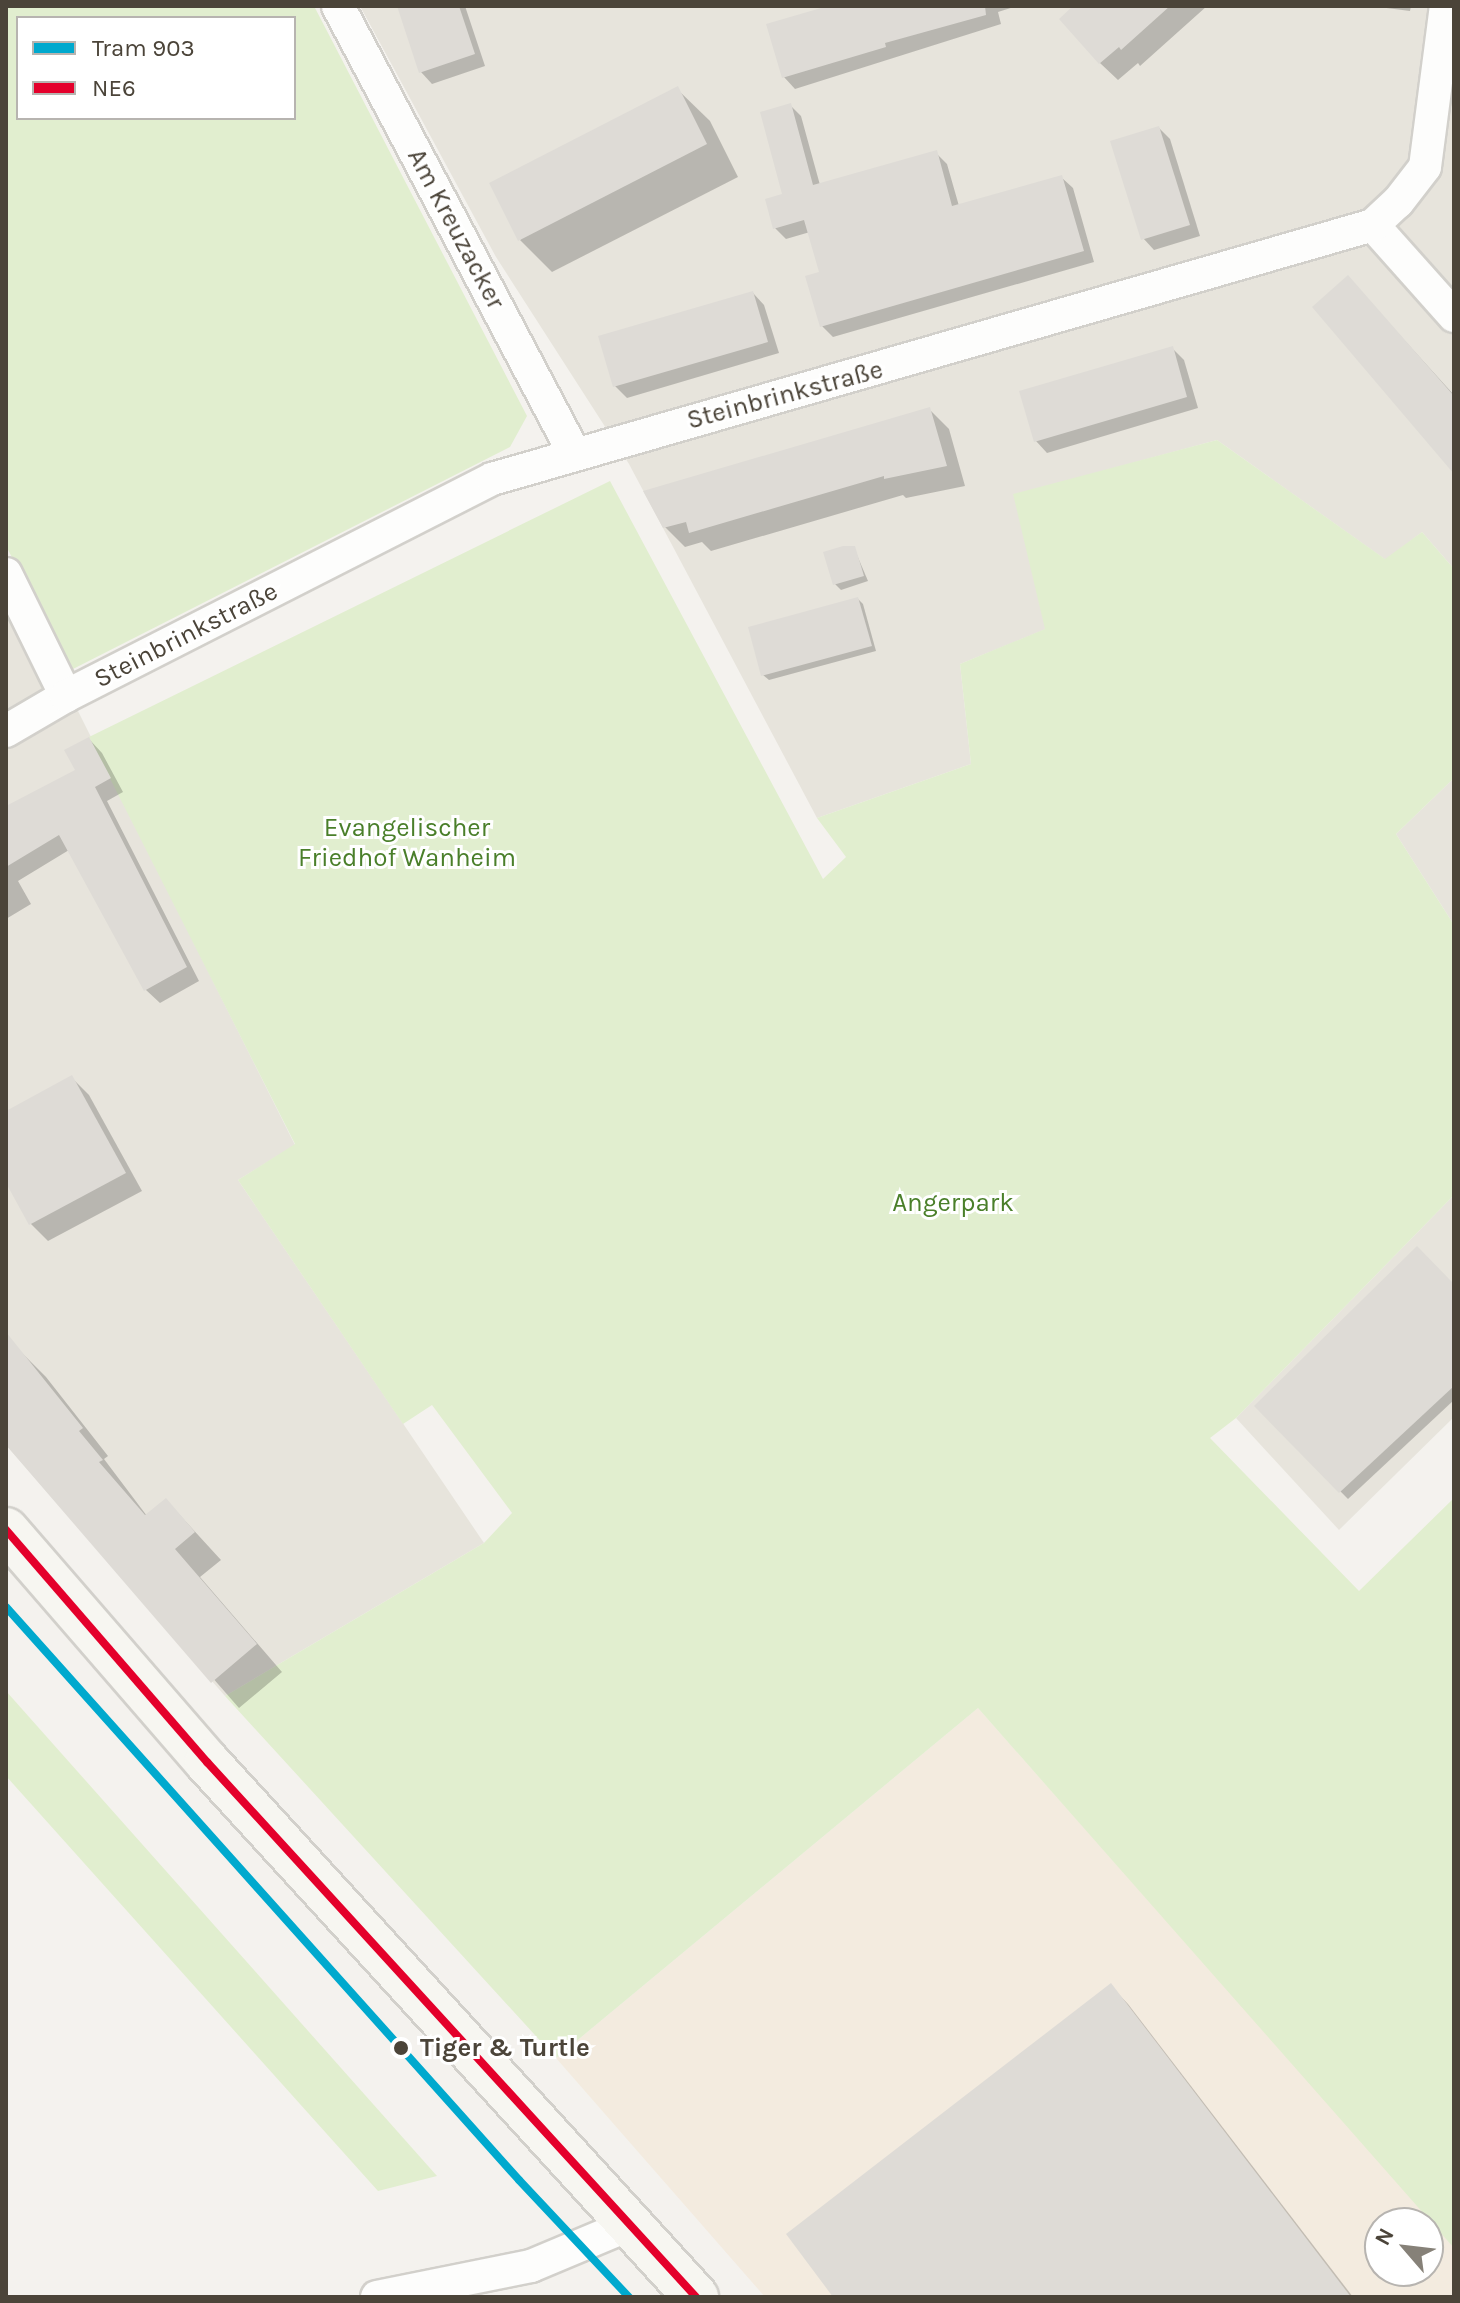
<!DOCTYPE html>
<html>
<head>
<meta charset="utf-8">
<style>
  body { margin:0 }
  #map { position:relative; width:1460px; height:2303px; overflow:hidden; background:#f4f2ee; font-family:Karla,sans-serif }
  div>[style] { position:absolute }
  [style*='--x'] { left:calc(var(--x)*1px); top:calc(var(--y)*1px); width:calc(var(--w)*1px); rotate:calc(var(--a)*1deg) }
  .residential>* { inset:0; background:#e7e4dc }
  .commercial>* { inset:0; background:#f3ebdf }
  .green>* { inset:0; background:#e1eecf }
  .shadow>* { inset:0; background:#0003 }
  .building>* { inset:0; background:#dedbd6 }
  .roads { filter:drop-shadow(2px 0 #d2d0cb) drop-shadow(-2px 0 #d2d0cb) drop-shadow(0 2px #d2d0cb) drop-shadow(0 -2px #d2d0cb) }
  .street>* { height:32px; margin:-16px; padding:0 16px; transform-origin:16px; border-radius:16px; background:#fdfdfc }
  .secondary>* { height:44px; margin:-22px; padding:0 22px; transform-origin:22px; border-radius:22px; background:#f7f6f1 }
  .bus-1>* { height:8px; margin:-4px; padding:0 4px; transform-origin:4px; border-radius:4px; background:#e4002b }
  .tram-1>* { height:8px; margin:-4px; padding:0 4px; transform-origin:4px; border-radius:4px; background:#00a9ce }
  .dots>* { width:22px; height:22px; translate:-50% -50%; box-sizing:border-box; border:4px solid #fff; border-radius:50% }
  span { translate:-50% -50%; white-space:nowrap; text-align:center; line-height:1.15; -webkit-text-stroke:6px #fff; paint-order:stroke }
  .street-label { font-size:26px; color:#4b4439 }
  .park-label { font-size:26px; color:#4a7f2a }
  .stop-label { font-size:26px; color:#4b4439; font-weight:700 }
  .left { translate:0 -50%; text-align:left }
  .frame { position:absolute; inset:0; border:8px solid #4b4439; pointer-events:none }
  .legend { position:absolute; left:16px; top:16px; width:280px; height:104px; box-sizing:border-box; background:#fff; border:2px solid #b7b4b0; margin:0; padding:10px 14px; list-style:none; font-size:24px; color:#4b4439 }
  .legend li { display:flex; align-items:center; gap:16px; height:40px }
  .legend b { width:40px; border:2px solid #b7b4b0 }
  .north { position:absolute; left:1364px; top:2207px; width:80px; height:80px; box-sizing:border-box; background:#fff; border:2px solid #b7b4b0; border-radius:50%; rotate:298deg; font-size:22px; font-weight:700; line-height:32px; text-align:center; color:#4b4439 }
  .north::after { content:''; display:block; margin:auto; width:28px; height:36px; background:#868178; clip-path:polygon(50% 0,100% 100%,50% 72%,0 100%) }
</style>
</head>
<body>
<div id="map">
  <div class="residential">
    <i style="clip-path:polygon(360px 6px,1454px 6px,1454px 569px,1422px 532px,1386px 560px,1217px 440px,1014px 495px,1046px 629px,960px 664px,971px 764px,817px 818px,629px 464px,496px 257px)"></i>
    <i style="clip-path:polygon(6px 567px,295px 1145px,238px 1180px,484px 1543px,225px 1696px,6px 1445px)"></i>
    <i style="clip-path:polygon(1454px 778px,1454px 925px,1396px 834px)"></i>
    <i style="clip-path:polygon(1454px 1195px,1454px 1417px,1339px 1530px,1236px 1418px)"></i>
  </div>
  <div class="commercial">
    <i style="clip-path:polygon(evenodd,978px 1708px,1448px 2239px,1454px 2248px,1454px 2297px,765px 2297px,556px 2058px,978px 1708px,1380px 2223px,1428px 2223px,1428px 2271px,1380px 2271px,1380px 2223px)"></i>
  </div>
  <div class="green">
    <i style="clip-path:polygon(evenodd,6px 6px,314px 6px,527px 416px,510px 447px,71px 670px,6px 546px,6px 6px,18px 18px,294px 18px,294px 118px,18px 118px,18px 18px)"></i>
    <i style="clip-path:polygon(1217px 440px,1385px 559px,1422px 532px,1454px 569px,1454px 778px,1396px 834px,1454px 925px,1454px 1195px,1236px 1418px,1210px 1438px,1359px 1591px,1454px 1498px,1454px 2248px,978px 1708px,556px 2058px,225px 1696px,484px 1543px,512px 1513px,432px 1405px,403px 1424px,238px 1180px,295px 1144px,89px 737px,610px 481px,823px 879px,846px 857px,817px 818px,971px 764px,960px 664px,1045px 629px,1013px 494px)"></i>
    <i style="clip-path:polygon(6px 1691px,437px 2176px,378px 2191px,6px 1776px)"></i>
  </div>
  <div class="shadow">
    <i style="clip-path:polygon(399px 6px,465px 6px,485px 66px,432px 84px,421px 72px)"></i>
    <i style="clip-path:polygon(834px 6px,1017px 6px,998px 12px,1001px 24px,795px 89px,784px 77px)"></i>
    <i style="clip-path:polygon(1076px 6px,1207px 6px,1140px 66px,1138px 63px,1118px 80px,1100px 63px)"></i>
    <i style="clip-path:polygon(1371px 6px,1411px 6px,1410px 11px)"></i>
    <i style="clip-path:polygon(677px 89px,710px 121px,738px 177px,552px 272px,520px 240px)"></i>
    <i style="clip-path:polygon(790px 105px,801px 116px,820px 185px,936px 153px,947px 164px,959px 206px,1061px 177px,1073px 188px,1094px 262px,833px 337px,822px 326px,822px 273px,810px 232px,786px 239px,775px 228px,785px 196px)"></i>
    <i style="clip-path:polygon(1159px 128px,1170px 139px,1200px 236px,1154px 250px,1143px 238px)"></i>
    <i style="clip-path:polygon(1348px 278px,1454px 395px,1454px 468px)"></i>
    <i style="clip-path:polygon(753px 293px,764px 305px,779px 353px,627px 398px,615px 386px)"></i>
    <i style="clip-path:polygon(1172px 348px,1184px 360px,1198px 408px,1047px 453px,1036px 441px)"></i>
    <i style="clip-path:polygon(930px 410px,949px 429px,965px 486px,906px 498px,903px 495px,711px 551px,702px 542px,685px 547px,665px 527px)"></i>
    <i style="clip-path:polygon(854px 548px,868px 581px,841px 590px,835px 584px,825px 554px)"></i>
    <i style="clip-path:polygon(858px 599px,863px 604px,876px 651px,769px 680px,763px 675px)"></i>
    <i style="clip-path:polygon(89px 739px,102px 753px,123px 792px,107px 801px,199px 981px,160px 1003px,146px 990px,69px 850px,18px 881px,31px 904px,6px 919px,6px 812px,77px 771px)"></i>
    <i style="clip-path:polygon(71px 1077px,89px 1095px,142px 1191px,48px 1241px,31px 1224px,6px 1179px,6px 1113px)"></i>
    <i style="clip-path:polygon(1454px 1287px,1454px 1400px,1348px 1499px,1256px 1406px)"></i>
    <i style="clip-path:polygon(19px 1350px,46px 1377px,108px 1456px,104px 1459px,147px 1516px,166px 1500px,221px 1560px,200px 1577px,282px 1672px,239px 1708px,6px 1442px,6px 1362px)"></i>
    <i style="clip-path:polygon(1111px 1986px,1128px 2004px,1353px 2297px,836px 2297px)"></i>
  </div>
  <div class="building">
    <i style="clip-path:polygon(397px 6px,459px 6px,475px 54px,419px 73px)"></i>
    <i style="clip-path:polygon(828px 6px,985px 6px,986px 15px,885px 43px,886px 47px,782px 78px,766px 24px)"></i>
    <i style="clip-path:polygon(1073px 6px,1170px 6px,1121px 50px,1119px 47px,1099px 64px,1059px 19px)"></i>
    <i style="clip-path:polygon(678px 86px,707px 144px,518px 241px,489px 183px)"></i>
    <i style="clip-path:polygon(791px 103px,813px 185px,937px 150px,952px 206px,1062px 175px,1084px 251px,820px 327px,805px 276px,819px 272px,804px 220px,773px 229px,765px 199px,782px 194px,760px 112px)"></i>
    <i style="clip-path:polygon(1159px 126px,1190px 225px,1141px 240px,1110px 141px)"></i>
    <i style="clip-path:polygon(1348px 275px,1454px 396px,1454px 474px,1312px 307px)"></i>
    <i style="clip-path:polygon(753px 291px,768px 342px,613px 387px,598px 336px)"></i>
    <i style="clip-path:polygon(1173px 346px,1187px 397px,1034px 442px,1019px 391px)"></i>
    <i style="clip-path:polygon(930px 407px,947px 466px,884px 479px,884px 476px,689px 533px,686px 522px,663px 528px,643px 491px)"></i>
    <i style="clip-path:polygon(843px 546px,855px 546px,864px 576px,833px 585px,823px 552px)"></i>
    <i style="clip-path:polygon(858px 597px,872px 646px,761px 676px,748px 627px)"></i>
    <i style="clip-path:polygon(89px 737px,111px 778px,95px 787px,187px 967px,144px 991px,59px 835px,6px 867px,6px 806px,75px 770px,64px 750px)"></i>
    <i style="clip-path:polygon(72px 1075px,126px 1173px,29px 1225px,6px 1183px,6px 1111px)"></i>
    <i style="clip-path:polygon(1417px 1246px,1454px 1284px,1454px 1386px,1339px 1493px,1254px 1406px)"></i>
    <i style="clip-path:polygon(6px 1332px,83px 1428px,79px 1431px,103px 1460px,99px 1462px,145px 1515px,166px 1498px,195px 1532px,175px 1549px,257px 1644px,211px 1683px,6px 1445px)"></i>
    <i style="clip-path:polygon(1111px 1983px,1351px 2297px,833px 2297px,786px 2234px)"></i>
  </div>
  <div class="roads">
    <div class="street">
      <i style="--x:338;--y:6;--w:505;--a:62.17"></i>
      <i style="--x:1373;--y:225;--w:122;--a:48.3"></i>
      <i style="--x:6;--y:574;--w:136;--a:63.8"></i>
      <i style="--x:6;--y:731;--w:69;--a:-30.3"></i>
      <i style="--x:66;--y:696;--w:478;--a:-27"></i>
      <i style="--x:492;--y:479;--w:917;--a:-16.08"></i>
      <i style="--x:1373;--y:225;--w:34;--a:-43"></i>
      <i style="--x:1398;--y:202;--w:44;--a:-52.4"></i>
      <i style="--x:1425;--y:167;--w:162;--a:-82.6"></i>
      <i style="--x:377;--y:2297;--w:157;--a:-11.4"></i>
      <i style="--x:531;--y:2266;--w:108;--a:-22.8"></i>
    </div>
    <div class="secondary">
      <i style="--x:6;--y:1530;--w:307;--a:49.1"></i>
      <i style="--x:207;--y:1762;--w:725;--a:47.57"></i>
    </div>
  </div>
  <div class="bus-1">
    <i style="--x:6;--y:1530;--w:307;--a:49.1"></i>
    <i style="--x:207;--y:1762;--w:725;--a:47.57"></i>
  </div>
  <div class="tram-1">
    <i style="--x:6;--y:1607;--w:769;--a:48.16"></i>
    <i style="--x:519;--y:2180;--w:161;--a:46.8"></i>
  </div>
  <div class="dots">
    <i style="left:401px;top:2048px;background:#4b4439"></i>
  </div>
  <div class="street-label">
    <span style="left:456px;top:229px;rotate:62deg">Am Kreuzacker</span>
    <span style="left:785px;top:395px;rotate:-15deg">Steinbrinkstraße</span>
    <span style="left:186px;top:635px;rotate:-27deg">Steinbrinkstraße</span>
  </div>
  <div class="park-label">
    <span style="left:407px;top:843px">Evangelischer<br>Friedhof Wanheim</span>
    <span style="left:953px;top:1203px">Angerpark</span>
  </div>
  <div class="stop-label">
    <span class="left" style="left:420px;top:2048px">Tiger &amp; Turtle</span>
  </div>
  <div class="frame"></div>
  <ul class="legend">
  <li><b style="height:10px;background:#00a9ce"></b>Tram 903</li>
  <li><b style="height:10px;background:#e4002b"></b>NE6</li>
  </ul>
  <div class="north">N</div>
</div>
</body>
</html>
